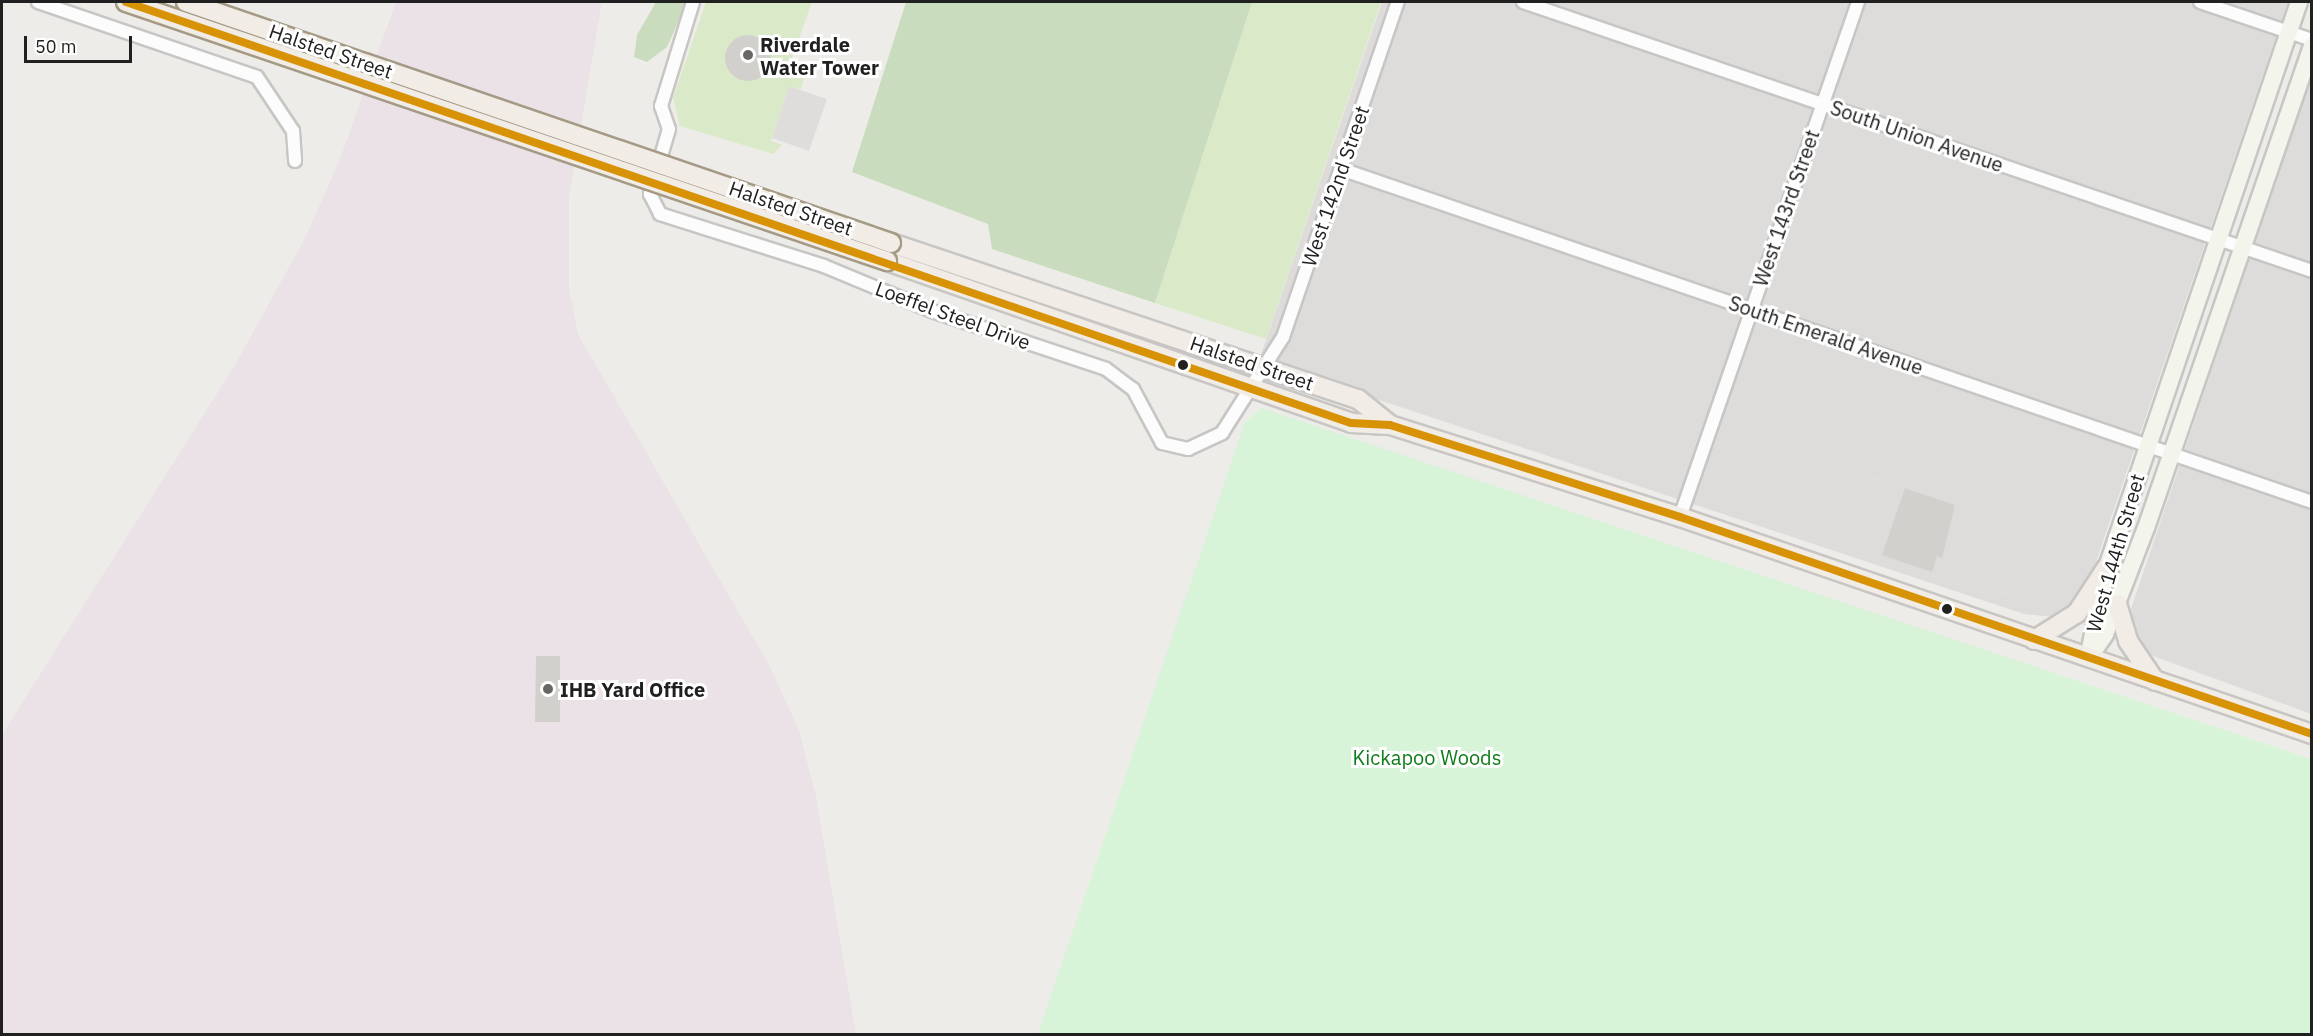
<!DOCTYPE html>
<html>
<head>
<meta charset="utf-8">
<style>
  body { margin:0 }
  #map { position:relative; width:2313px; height:1036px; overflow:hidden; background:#eeece8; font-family:"IBM Plex Sans",sans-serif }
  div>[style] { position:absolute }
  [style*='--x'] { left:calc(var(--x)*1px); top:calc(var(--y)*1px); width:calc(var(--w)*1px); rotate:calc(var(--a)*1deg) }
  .residential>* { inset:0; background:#dddcda }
  .industrial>* { inset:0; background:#ebe2e7 }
  .grass>* { inset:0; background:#daeac8 }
  .forest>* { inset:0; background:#c9dcbe }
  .park>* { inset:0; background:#d7f3d8 }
  .parking>* { inset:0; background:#dedddc }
  .building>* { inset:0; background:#d2d0cd }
  .round { border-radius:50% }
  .roads { filter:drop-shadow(2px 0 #c7c6c4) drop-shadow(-2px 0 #c7c6c4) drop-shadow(0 2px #c7c6c4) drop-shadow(0 -2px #c7c6c4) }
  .street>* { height:12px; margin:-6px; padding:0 6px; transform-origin:6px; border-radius:6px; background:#fcfcfc }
  .secondary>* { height:16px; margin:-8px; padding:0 8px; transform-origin:8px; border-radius:8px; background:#f3f4eb }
  .primary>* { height:18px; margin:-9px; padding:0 9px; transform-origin:9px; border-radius:9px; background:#f1ece5 }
  .bridges { filter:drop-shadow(2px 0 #a49a85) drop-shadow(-2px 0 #a49a85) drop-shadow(0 2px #a49a85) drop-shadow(0 -2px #a49a85) }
  .primary-bridge>* { height:18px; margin:-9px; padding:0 9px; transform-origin:9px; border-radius:9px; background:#f1ece5 }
  .bus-1>* { height:8px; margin:-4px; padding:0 4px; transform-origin:4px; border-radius:4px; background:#d79205 }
  .dots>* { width:16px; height:16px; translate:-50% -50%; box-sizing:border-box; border:3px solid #fff; border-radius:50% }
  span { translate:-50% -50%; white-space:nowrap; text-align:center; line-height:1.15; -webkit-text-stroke:6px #fff; paint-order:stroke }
  .poi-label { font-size:20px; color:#202020; font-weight:700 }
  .left { translate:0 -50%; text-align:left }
  .street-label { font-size:20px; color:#202020 }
  .park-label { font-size:20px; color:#0f7c19 }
  .frame { position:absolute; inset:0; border:3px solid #202020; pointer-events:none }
  .scale { position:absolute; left:24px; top:36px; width:108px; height:27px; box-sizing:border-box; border:3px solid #202020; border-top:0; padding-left:8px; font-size:18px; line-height:21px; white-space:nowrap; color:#202020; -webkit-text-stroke:4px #fff; paint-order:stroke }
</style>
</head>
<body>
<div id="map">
  <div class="residential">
    <i style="clip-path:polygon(1382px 2px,2288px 2px,2089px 582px,2075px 606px,2055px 617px,2024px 614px,1259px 360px)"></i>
    <i style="clip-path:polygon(2311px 75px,2311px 714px,2148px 654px,2133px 635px,2130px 612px)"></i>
  </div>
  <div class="industrial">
    <i style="clip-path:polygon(396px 2px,602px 2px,569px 197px,569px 288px,578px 334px,770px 667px,799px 730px,816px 796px,856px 1034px,2px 1034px,2px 735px,235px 365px,305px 238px,340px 159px)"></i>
  </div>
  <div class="grass">
    <i style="clip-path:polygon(706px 2px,812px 2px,787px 72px,804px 78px,801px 89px,789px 87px,771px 141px,782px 145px,773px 154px,680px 126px,673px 98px)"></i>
    <i style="clip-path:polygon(1252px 2px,1381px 2px,1266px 339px,1155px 303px)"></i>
  </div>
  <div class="forest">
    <i style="clip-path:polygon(656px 2px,687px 2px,667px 47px,647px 62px,634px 57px,637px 35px)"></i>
    <i style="clip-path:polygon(906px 2px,1252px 2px,1155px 303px,992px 249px,988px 224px,852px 172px)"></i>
  </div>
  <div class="park">
    <i style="clip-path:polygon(1262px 408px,2311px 759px,2311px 1034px,1038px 1034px,1245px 422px)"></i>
  </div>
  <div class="parking">
    <i style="clip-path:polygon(789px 86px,827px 99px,809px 151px,772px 138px)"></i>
    <i style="clip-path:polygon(1827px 460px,1891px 481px,1867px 549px,1817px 532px,1808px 516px)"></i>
    <i style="clip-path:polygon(1963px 507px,2086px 548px,2068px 597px,2050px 600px,2045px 610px,1940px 575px)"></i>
  </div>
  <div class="building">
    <i class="round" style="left:725px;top:35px;width:46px;height:46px"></i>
    <i style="clip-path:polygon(1905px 488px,1955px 505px,1942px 558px,1937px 556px,1932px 572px,1882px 555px)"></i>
    <i style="clip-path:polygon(536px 656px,560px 656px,560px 722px,535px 722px)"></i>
  </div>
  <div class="roads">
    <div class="street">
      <i style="--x:38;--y:2;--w:231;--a:18.9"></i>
      <i style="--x:257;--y:77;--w:65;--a:56.3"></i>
      <i style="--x:293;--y:131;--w:30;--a:86"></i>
      <i style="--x:693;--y:2;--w:109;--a:107.1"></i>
      <i style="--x:661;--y:106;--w:24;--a:71"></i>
      <i style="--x:669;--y:129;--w:68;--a:106.3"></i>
      <i style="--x:650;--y:194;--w:22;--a:63"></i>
      <i style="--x:660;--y:214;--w:172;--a:17.6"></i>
      <i style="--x:824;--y:266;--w:117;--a:22.6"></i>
      <i style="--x:932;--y:311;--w:183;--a:18.4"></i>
      <i style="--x:1106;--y:369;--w:34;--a:37"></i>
      <i style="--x:1133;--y:389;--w:61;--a:61.8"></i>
      <i style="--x:1162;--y:443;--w:27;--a:13"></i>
      <i style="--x:1188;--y:449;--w:38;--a:-25"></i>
      <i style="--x:1222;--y:433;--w:114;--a:-57.6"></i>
      <i style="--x:1283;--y:337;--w:354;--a:-71.1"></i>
      <i style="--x:1523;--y:2;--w:834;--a:18.83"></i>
      <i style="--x:2200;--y:2;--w:118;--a:18.7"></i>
      <i style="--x:1341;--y:169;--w:1027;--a:18.93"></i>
      <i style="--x:1680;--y:517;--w:545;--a:-70.93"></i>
    </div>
    <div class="secondary">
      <i style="--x:2088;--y:658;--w:93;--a:-78.2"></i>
      <i style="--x:2107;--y:567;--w:597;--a:-71.23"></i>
      <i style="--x:2089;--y:658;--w:29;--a:-56"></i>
      <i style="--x:2105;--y:634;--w:114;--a:-68.9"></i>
      <i style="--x:2146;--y:528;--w:510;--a:-71"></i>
    </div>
    <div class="primary">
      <i style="--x:891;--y:243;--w:492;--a:18.5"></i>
      <i style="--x:1358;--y:399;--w:41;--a:39.1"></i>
      <i style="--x:887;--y:261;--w:491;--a:19.2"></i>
      <i style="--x:1351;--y:423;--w:39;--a:3"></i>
      <i style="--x:1390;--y:425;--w:304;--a:17.6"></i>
      <i style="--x:1680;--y:517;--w:668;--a:18.95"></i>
      <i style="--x:2117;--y:604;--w:39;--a:73"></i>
      <i style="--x:2128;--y:641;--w:48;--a:56"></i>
      <i style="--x:2034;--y:640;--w:51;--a:-32.1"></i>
      <i style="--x:2077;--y:613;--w:55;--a:-56.9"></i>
    </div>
  </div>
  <div class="bridges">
    <div class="primary-bridge">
      <i style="--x:126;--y:2;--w:804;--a:18.8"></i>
      <i style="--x:186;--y:2;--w:745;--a:18.87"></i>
    </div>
  </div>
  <div class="bus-1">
    <i style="--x:126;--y:2;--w:1295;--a:18.97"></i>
    <i style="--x:1351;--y:423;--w:39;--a:3"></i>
    <i style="--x:1390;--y:425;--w:304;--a:17.6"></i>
    <i style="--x:1680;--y:517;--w:668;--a:18.95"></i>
  </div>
  <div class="dots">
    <i style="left:748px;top:55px;background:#686766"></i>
    <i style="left:1183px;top:365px;background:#202020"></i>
    <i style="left:1947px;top:609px;background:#202020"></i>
    <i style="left:548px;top:689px;background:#686766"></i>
  </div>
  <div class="poi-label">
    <span class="left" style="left:760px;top:56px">Riverdale<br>Water Tower</span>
    <span class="left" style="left:560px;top:689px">IHB Yard Office</span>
  </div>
  <div class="street-label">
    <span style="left:331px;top:51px;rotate:19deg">Halsted Street</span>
    <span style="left:1917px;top:136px;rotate:19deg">South Union Avenue</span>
    <span style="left:1335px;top:186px;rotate:-71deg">West 142nd Street</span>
    <span style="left:791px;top:208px;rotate:19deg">Halsted Street</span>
    <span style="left:1786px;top:208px;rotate:-71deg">West 143rd Street</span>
    <span style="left:953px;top:315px;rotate:20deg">Loeffel Steel Drive</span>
    <span style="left:1826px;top:335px;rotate:19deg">South Emerald Avenue</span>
    <span style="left:1252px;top:363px;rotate:19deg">Halsted Street</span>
    <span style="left:2115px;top:553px;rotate:-74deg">West 144th Street</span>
  </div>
  <div class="park-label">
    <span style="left:1427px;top:757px">Kickapoo Woods</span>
  </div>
  <div class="frame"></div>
  <div class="scale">50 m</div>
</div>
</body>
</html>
